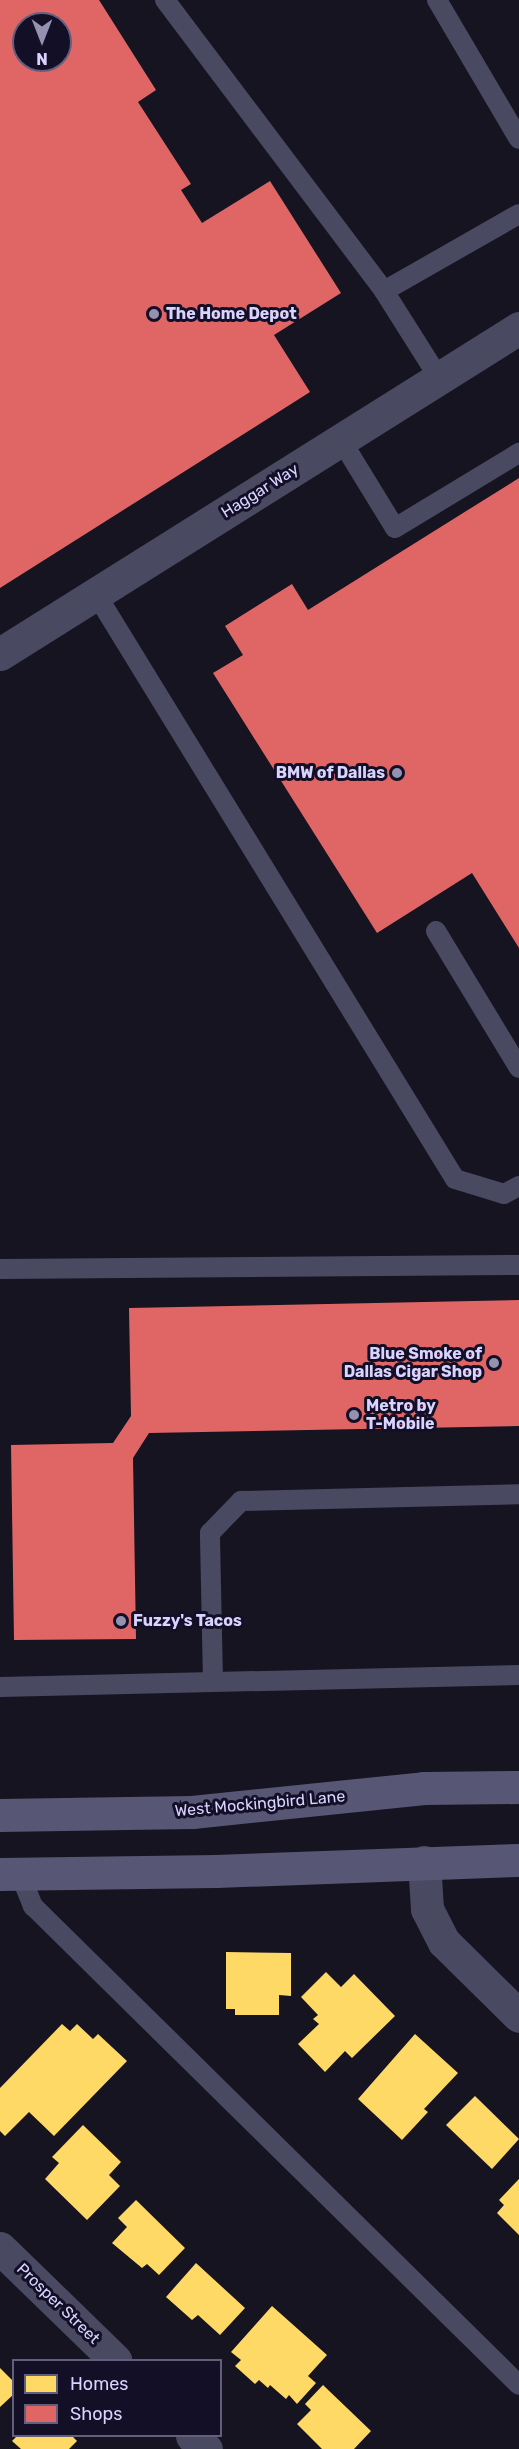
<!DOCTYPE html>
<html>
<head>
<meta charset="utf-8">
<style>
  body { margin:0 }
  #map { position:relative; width:519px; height:2449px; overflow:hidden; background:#161421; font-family:Rubik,sans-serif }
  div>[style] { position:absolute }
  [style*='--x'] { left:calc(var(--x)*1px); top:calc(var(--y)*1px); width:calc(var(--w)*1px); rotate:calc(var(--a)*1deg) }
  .homes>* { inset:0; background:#ffd966 }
  .shops>* { inset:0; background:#e06666 }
  .service>* { height:20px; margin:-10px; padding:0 10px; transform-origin:10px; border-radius:10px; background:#4a4962 }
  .minor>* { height:33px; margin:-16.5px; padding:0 16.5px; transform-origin:16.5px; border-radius:16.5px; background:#4a4962 }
  .secondary>* { height:33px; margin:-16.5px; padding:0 16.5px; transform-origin:16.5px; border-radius:16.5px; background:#575674 }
  .dots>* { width:16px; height:16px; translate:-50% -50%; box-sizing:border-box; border:3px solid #130f26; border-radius:50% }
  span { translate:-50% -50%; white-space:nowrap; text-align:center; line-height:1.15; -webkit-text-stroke:6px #130f26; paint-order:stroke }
  .poi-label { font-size:16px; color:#d9d4ff; font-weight:700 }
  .left { translate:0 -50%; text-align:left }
  .right { translate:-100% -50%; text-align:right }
  .street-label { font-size:16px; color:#d9d4ff }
  .legend { position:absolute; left:12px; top:2359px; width:210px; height:78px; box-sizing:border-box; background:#130f26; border:2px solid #625e7d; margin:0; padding:8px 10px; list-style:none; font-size:18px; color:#d9d4ff }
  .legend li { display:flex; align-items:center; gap:12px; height:30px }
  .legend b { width:30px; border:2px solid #625e7d }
  .north { position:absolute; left:12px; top:12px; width:60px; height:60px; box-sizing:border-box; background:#130f26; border:2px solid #625e7d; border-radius:50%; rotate:180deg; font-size:16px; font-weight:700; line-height:24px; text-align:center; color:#d9d4ff }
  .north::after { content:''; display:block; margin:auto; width:21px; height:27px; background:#9591b1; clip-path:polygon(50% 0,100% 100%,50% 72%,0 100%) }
</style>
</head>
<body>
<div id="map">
  <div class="homes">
    <i style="clip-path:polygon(226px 1952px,291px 1953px,291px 1996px,279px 1995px,279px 2015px,235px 2015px,235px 2009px,226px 2009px)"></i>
    <i style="clip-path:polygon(326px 1972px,341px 1987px,354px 1974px,395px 2016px,352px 2058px,345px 2051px,325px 2072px,298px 2044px,319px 2024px,313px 2019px,318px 2015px,301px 1997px)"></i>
    <i style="clip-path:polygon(62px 2024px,70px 2031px,77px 2024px,93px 2039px,98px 2034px,127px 2061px,54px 2136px,29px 2112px,5px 2136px,0 2131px,0 2088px)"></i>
    <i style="clip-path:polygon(415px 2034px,458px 2073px,424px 2109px,428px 2112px,402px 2140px,358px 2099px)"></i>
    <i style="clip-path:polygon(475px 2096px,519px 2139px,492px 2169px,446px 2125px)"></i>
    <i style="clip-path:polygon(83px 2125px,121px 2162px,109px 2175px,120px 2186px,87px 2220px,45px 2179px,59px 2163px,52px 2157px)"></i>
    <i style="clip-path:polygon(519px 2179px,519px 2235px,497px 2213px,504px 2205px,499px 2200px)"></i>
    <i style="clip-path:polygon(136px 2200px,185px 2248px,159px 2275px,147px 2264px,142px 2268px,112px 2243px,127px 2227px,118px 2218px)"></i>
    <i style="clip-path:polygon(196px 2263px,245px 2308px,220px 2335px,198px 2315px,192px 2320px,166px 2297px)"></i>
    <i style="clip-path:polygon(272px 2306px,327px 2355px,308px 2376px,316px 2383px,297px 2404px,289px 2395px,286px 2399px,270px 2385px,268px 2388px,259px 2380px,255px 2384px,235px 2366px,241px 2360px,231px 2352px)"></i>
    <i style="clip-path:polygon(0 2368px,14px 2382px,14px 2394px,0 2407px)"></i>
    <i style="clip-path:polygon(323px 2385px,371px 2431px,354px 2449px,322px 2449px,297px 2424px,311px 2410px,305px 2404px)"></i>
    <i style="clip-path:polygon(17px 2436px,72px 2436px,77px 2441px,69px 2449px,21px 2449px,12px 2441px)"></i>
  </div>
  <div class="shops">
    <i style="clip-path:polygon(evenodd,0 0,99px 0,156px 90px,138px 102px,191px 184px,181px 190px,202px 223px,270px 181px,341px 293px,274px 335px,310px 392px,0 588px,0 0,24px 24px,60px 24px,60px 60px,24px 60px,24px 24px)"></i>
    <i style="clip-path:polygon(519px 478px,519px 948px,472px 873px,377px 933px,213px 673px,243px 655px,225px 626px,292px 584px,308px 610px)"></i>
    <i style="clip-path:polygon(519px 1300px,519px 1426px,149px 1433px,133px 1458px,136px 1639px,14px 1640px,11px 1445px,113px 1443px,131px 1416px,129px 1308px)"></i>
  </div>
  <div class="service">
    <i style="--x:165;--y:0;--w:364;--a:53"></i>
    <i style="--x:384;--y:291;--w:155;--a:-29.7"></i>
    <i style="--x:437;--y:0;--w:161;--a:59.5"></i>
    <i style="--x:384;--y:291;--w:103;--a:57.7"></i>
    <i style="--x:341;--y:440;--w:103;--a:58.5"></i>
    <i style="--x:395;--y:528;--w:145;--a:-31.2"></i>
    <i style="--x:96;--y:594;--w:686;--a:58.46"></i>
    <i style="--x:455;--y:1179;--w:51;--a:17"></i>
    <i style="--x:504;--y:1194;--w:17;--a:-28"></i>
    <i style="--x:436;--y:931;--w:160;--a:58.8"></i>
    <i style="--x:0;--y:1269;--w:519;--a:-0.44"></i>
    <i style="--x:213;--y:1681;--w:148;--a:-91.2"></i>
    <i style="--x:210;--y:1533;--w:45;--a:-45.9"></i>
    <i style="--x:241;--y:1501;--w:278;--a:-1.4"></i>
    <i style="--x:0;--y:1687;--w:519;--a:-1.32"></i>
    <i style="--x:20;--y:1874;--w:35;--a:68"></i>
    <i style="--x:33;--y:1906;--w:682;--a:44.58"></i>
  </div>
  <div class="minor">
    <i style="--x:0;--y:654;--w:613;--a:-32.13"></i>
    <i style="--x:424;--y:1862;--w:47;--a:86.3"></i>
    <i style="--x:427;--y:1909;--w:37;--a:63"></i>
    <i style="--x:444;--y:1942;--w:105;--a:44.6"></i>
    <i style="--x:0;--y:2248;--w:161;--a:44.2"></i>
    <i style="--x:192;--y:2436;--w:19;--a:43"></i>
  </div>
  <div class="secondary">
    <i style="--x:0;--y:1815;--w:192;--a:-0.9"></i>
    <i style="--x:192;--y:1812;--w:233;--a:-5.9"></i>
    <i style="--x:424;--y:1788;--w:95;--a:-0.6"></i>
    <i style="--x:0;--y:1874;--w:216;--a:-0.8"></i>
    <i style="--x:216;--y:1871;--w:303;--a:-2.1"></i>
  </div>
  <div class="dots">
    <i style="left:154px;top:314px;background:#9591b1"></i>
    <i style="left:397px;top:773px;background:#9591b1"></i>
    <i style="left:494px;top:1363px;background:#9591b1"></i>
    <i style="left:354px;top:1415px;background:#9591b1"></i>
    <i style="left:121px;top:1621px;background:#9591b1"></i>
  </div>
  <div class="poi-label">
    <span class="left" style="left:166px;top:314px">The Home Depot</span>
    <span class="right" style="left:385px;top:773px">BMW of Dallas</span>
    <span class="right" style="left:482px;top:1363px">Blue Smoke of<br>Dallas Cigar Shop</span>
    <span class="left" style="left:366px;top:1415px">Metro by<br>T-Mobile</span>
    <span class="left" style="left:133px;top:1621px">Fuzzy's Tacos</span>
  </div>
  <div class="street-label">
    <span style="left:260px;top:491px;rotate:-32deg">Haggar Way</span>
    <span style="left:260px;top:1804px;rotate:-5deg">West Mockingbird Lane</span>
    <span style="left:58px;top:2304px;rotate:44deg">Prosper Street</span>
  </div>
  <ul class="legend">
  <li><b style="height:16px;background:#ffd966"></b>Homes</li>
  <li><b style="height:16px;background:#e06666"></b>Shops</li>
  </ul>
  <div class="north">N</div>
</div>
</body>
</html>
